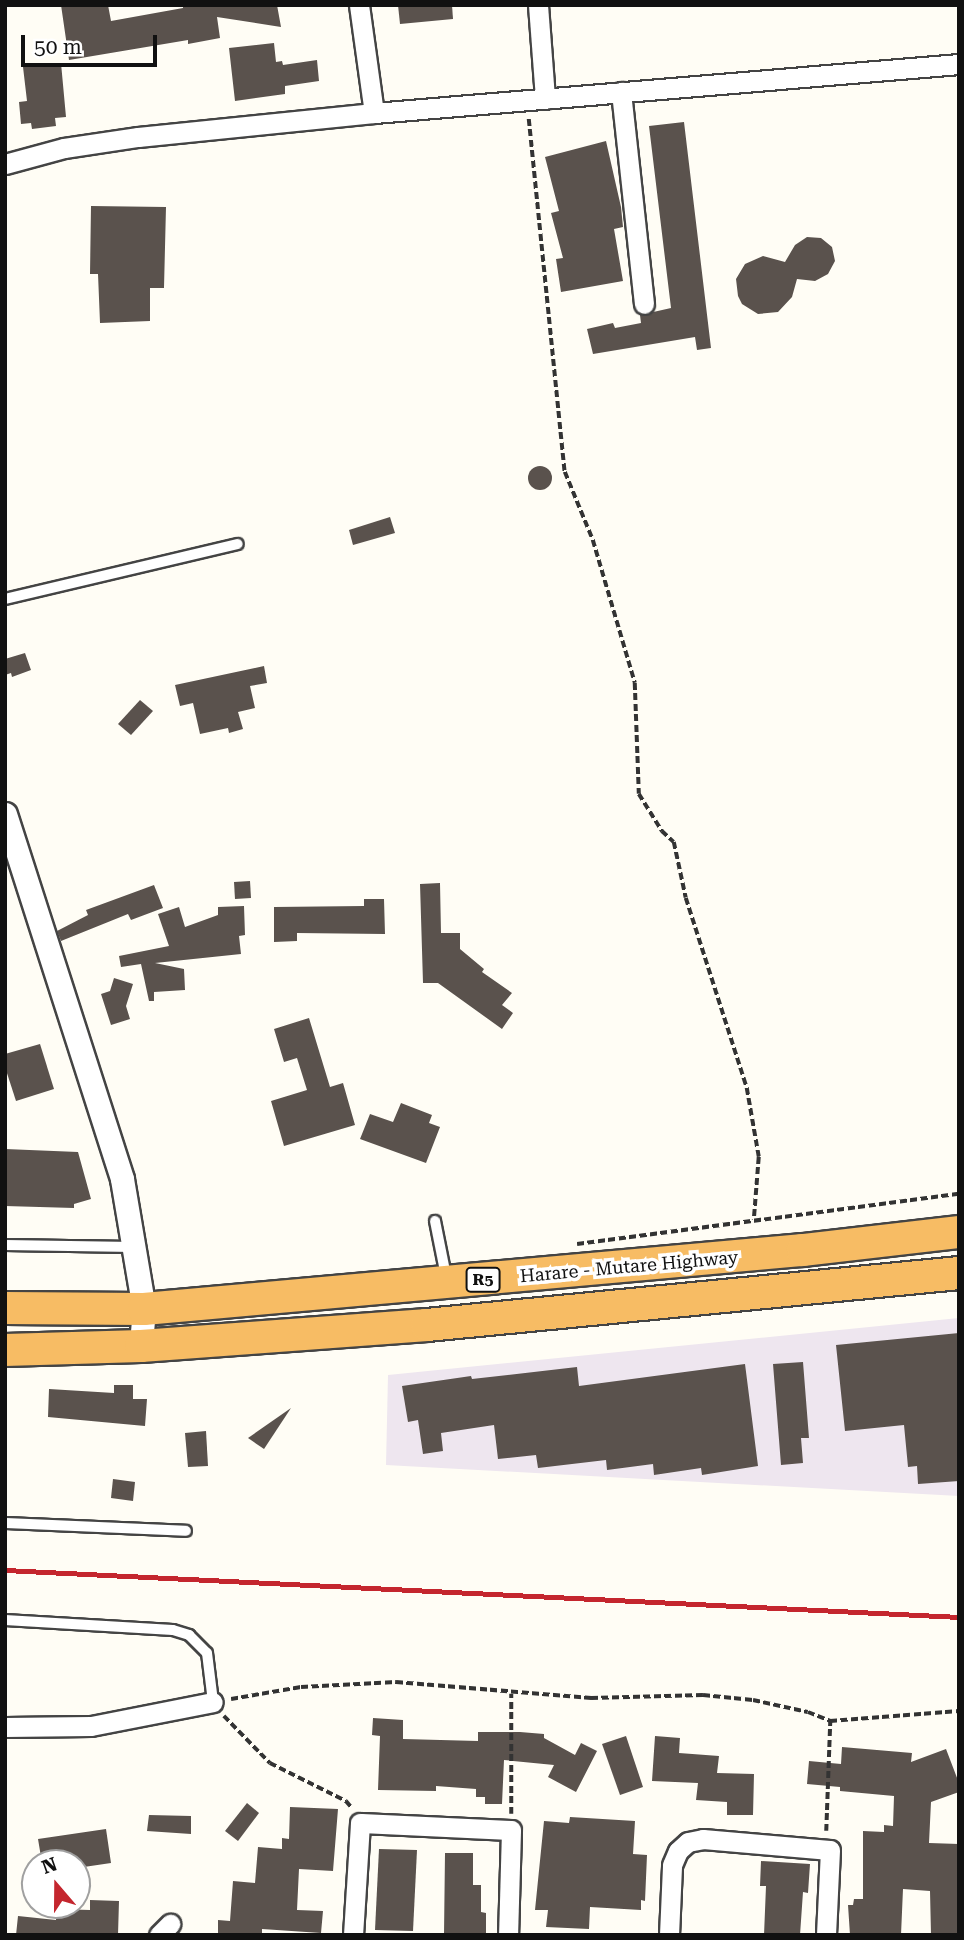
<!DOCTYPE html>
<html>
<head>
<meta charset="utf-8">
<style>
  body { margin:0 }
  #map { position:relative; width:964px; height:1940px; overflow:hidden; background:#fffdf5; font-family:"Roboto Serif",serif }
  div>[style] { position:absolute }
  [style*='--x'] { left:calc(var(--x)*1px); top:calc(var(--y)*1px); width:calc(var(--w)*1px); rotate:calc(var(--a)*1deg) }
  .industrial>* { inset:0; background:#eee6ef }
  .building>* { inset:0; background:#5a524d }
  .round { border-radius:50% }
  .path>* { height:3.5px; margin-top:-1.75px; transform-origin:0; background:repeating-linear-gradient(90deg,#333 0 7px,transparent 0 10.5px) }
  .roads { filter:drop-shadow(2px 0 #444) drop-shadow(-2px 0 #444) drop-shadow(0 2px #444) drop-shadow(0 -2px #444) }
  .service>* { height:10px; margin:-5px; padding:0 5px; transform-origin:5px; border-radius:5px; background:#fff }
  .minor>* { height:19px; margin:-9.5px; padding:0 9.5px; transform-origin:9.5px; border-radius:9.5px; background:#fff }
  .tertiary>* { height:23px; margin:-11.5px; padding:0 11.5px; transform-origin:11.5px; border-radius:11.5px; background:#fff }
  .trunk>* { height:32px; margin:-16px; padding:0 16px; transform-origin:16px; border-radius:16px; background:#f7bc64 }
  .rail>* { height:5px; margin:-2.5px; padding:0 2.5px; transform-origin:2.5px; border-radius:2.5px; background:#c4262e }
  span { translate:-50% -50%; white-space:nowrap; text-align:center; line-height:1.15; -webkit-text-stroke:7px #fff; paint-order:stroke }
  .shield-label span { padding:2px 5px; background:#fff; border:2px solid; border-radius:5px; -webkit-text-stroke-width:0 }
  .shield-label { font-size:16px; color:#111; font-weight:700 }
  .street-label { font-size:18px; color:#111 }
  .frame { position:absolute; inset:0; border:7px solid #111; pointer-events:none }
  .north { position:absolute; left:21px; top:1849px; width:70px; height:70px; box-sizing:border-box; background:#fff; border:2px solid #a0a0a0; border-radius:50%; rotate:340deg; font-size:19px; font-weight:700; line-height:28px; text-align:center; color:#111 }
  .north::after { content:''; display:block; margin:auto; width:24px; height:32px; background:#c4262e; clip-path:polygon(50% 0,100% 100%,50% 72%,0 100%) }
  .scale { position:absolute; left:21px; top:35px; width:136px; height:32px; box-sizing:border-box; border:4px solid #111; border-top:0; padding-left:9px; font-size:21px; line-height:24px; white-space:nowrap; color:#111; -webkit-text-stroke:5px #fff; paint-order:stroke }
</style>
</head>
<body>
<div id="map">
  <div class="industrial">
    <i style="clip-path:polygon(959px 1318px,959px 1496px,386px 1465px,388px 1375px)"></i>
  </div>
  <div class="building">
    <i style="clip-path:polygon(61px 5px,108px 5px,111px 21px,183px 8px,183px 5px,277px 5px,281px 27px,217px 17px,220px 38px,188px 44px,188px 40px,69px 60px)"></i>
    <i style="clip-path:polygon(398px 5px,452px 5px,453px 19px,400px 24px)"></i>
    <i style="clip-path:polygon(274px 43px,276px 62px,282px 61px,283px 65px,317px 60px,319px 81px,285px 86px,285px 94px,235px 101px,229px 48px)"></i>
    <i style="clip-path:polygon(61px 63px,66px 117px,55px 118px,56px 126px,32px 129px,31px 123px,21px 124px,19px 102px,27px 101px,23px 67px)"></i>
    <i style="clip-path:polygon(684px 122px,711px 348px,697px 350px,695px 337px,593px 354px,587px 329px,613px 323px,615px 328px,641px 323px,640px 315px,671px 308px,649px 126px)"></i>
    <i style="clip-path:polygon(606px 141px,621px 207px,623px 227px,614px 229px,623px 281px,561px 292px,556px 259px,563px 258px,551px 213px,559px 211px,545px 157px)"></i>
    <i style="clip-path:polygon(91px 206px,166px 207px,164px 288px,150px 288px,150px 321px,100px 323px,98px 274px,90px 274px)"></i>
    <i style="clip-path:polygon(807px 237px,821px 238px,832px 247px,835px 261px,828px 274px,815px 281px,797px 279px,792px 297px,778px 312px,758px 314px,742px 304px,738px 296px,736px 279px,745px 264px,763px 256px,785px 262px,795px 245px)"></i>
    <i class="round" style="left:528px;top:466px;width:24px;height:24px"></i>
    <i style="clip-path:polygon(390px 517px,395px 533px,353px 545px,349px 530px)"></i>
    <i style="clip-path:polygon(25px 653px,31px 670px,12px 677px,11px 673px,5px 675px,5px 659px)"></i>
    <i style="clip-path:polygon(264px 666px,267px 683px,250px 686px,255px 708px,238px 712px,243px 729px,229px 733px,228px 728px,200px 734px,193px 703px,180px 706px,175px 685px)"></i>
    <i style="clip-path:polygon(140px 700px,153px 711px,131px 735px,118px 724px)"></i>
    <i style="clip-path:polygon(250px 881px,251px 898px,235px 899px,234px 882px)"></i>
    <i style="clip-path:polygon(440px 883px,441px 933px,460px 933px,460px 949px,484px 969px,482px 972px,512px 993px,502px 1005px,513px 1013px,502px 1029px,438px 983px,423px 983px,420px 884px)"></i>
    <i style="clip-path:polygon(154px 885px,163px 908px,131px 920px,128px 914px,61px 941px,57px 931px,88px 915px,86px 910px)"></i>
    <i style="clip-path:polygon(364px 899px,384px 899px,385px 934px,297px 933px,297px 941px,274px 942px,274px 907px,364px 906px)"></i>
    <i style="clip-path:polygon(244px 906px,245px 935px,239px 936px,241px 954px,155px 963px,184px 969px,185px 990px,154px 992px,154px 1001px,149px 1001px,141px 964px,121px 967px,119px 956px,169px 946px,158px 914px,179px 907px,185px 927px,218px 915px,218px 907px)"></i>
    <i style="clip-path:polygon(114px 978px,133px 984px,126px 1006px,130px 1019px,111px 1025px,101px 994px,110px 991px)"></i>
    <i style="clip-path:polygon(309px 1018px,330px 1087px,343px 1083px,355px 1125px,284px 1146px,271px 1101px,307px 1090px,297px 1058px,284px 1062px,274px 1029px)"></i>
    <i style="clip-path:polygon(40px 1044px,54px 1089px,16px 1101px,5px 1067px,5px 1054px)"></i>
    <i style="clip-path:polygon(401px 1103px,432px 1115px,429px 1123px,440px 1127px,426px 1163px,360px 1139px,370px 1114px,393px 1122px)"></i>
    <i style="clip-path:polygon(5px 1149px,78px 1152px,91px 1199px,74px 1204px,74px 1208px,5px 1206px)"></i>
    <i style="clip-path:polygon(959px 1333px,959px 1481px,918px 1484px,917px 1466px,908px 1467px,904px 1425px,845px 1431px,836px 1345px)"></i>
    <i style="clip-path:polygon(803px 1362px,809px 1438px,801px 1438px,803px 1463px,781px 1465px,773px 1364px)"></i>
    <i style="clip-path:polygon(745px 1364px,758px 1466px,702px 1475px,701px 1468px,654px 1475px,653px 1464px,607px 1470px,606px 1460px,538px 1468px,536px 1455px,498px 1459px,494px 1425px,441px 1433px,443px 1451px,423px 1454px,418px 1420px,408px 1422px,402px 1386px,471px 1376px,472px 1379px,577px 1367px,579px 1386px)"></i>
    <i style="clip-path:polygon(114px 1385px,133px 1385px,133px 1399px,147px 1399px,145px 1426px,48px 1417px,49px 1389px,114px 1393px)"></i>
    <i style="clip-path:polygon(291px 1408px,264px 1449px,248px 1438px)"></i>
    <i style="clip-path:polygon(206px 1431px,208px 1466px,188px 1467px,185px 1433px)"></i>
    <i style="clip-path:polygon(113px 1479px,135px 1482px,133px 1501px,111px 1498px)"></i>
    <i style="clip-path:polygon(373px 1718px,403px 1720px,403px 1739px,478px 1741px,478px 1732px,520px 1732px,544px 1734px,544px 1738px,575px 1755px,581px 1743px,597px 1751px,576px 1792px,548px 1777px,554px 1765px,504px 1760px,502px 1804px,485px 1804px,485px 1797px,476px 1797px,476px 1789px,436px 1786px,436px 1791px,378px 1790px,380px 1736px,372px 1735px)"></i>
    <i style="clip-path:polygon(626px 1736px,643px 1787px,620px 1795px,602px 1744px)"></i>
    <i style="clip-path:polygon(655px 1736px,680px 1738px,679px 1753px,719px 1756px,717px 1773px,754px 1774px,753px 1815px,727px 1815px,727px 1802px,696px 1800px,698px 1783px,652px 1781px)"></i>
    <i style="clip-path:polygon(842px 1747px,912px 1753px,911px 1762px,946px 1749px,959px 1783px,959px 1792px,931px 1802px,929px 1843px,959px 1844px,959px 1935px,931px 1935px,930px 1891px,903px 1889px,901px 1935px,850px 1935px,848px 1905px,853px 1905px,854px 1899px,863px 1899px,863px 1831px,884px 1832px,884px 1825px,893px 1826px,894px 1796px,840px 1791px,840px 1787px,807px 1784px,809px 1761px,841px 1764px)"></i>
    <i style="clip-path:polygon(247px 1803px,259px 1813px,238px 1841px,225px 1831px)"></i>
    <i style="clip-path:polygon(290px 1807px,338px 1809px,333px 1871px,299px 1869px,297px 1910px,323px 1911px,321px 1933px,262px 1929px,262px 1935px,218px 1935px,218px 1920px,230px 1921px,233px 1881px,255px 1883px,258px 1847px,282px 1849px,282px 1838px,289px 1839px)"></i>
    <i style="clip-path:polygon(149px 1815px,191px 1816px,191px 1834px,147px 1831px)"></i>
    <i style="clip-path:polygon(570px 1817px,635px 1821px,633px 1854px,647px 1855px,645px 1901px,641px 1900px,641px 1910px,590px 1907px,589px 1929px,546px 1927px,548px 1910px,535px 1910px,544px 1821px,569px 1823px)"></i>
    <i style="clip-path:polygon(106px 1829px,111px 1863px,77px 1868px,77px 1863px,42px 1863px,38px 1839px)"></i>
    <i style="clip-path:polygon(379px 1849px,417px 1850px,413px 1931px,375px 1930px)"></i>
    <i style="clip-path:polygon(445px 1853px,473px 1853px,473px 1885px,481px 1885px,481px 1912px,486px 1913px,486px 1935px,444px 1934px)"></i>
    <i style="clip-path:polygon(761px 1861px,810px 1864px,808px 1893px,803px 1892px,800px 1935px,764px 1935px,766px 1886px,760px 1886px)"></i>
    <i style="clip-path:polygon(90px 1900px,119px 1901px,118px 1935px,16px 1935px,18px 1916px,56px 1920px,56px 1909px,90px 1910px)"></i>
  </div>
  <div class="path">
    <i style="--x:529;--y:119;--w:355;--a:84.2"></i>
    <i style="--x:565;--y:472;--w:74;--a:67.6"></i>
    <i style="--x:593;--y:540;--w:149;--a:73.6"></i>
    <i style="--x:635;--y:683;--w:111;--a:87.9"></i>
    <i style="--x:639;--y:794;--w:44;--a:58.1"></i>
    <i style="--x:662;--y:831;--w:16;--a:43"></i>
    <i style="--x:674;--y:842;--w:57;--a:77.9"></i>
    <i style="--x:686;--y:898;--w:200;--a:72.2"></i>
    <i style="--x:747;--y:1088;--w:70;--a:80.1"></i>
    <i style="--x:759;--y:1157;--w:63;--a:94.5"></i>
    <i style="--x:577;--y:1244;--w:385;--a:-7.5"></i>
    <i style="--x:231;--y:1699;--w:71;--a:-9.7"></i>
    <i style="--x:301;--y:1687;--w:95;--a:-3"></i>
    <i style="--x:396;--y:1682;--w:196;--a:4.7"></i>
    <i style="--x:591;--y:1698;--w:112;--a:-1.5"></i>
    <i style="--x:703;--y:1695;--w:50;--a:5.7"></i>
    <i style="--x:753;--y:1700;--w:56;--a:12.3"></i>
    <i style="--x:808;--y:1712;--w:24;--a:22"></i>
    <i style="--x:830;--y:1721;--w:129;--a:-4.4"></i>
    <i style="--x:224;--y:1716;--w:66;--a:45.6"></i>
    <i style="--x:270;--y:1763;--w:85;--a:26.6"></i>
    <i style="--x:346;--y:1801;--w:9;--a:49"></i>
    <i style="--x:511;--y:1814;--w:120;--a:-90"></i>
    <i style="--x:826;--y:1831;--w:110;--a:-87.9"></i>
  </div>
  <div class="roads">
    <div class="service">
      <i style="--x:5;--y:599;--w:239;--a:-13.3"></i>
      <i style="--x:435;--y:1221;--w:56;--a:78.7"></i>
      <i style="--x:5;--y:1245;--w:129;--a:0.9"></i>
      <i style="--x:5;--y:1523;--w:181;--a:2.5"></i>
      <i style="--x:5;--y:1620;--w:168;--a:3.4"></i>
      <i style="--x:173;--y:1630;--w:17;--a:17"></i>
      <i style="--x:189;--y:1635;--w:25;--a:45"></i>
      <i style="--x:207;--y:1653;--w:49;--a:83"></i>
    </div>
    <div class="minor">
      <i style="--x:359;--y:5;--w:109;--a:82.1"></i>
      <i style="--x:538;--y:5;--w:94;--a:85.7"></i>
      <i style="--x:621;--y:92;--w:213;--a:83.8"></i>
      <i style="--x:5;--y:164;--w:61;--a:-15.2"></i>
      <i style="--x:64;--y:148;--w:75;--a:-8.5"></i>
      <i style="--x:138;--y:137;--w:237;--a:-5.8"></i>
      <i style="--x:374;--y:113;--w:587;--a:-4.79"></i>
      <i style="--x:5;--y:1727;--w:86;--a:-0.7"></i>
      <i style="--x:91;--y:1726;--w:124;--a:-11.1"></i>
      <i style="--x:159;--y:1935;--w:16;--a:-45"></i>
      <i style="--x:353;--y:1935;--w:112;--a:-86.4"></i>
      <i style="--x:360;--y:1823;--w:151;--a:2.7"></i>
      <i style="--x:511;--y:1830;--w:105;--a:91.6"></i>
      <i style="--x:669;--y:1935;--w:70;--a:-87.5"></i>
      <i style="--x:672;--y:1865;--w:15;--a:-67"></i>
      <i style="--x:678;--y:1851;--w:13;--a:-42"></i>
      <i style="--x:688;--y:1842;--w:15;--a:-11"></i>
      <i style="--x:703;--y:1839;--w:127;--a:5"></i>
      <i style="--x:830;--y:1850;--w:85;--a:92.7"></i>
    </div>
    <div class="tertiary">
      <i style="--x:5;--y:814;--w:383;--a:72.2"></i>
      <i style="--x:122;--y:1179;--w:132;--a:80.4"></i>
      <i style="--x:144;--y:1309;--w:37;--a:95"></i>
    </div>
    <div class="trunk">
      <i style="--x:5;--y:1308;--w:139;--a:0.4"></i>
      <i style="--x:144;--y:1309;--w:662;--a:-5.12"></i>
      <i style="--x:803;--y:1250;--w:157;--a:-6.6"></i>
      <i style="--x:5;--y:1350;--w:136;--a:-1.7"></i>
      <i style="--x:141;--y:1346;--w:287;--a:-4.2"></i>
      <i style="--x:427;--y:1325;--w:535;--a:-5.58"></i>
    </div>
  </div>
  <div class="rail">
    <i style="--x:5;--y:1570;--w:955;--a:2.82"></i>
  </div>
  <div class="shield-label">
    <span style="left:483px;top:1280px">R5</span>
  </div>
  <div class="street-label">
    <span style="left:629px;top:1267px;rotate:-5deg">Harare - Mutare Highway</span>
  </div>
  <div class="frame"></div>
  <div class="north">N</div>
  <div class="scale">50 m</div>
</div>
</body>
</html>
